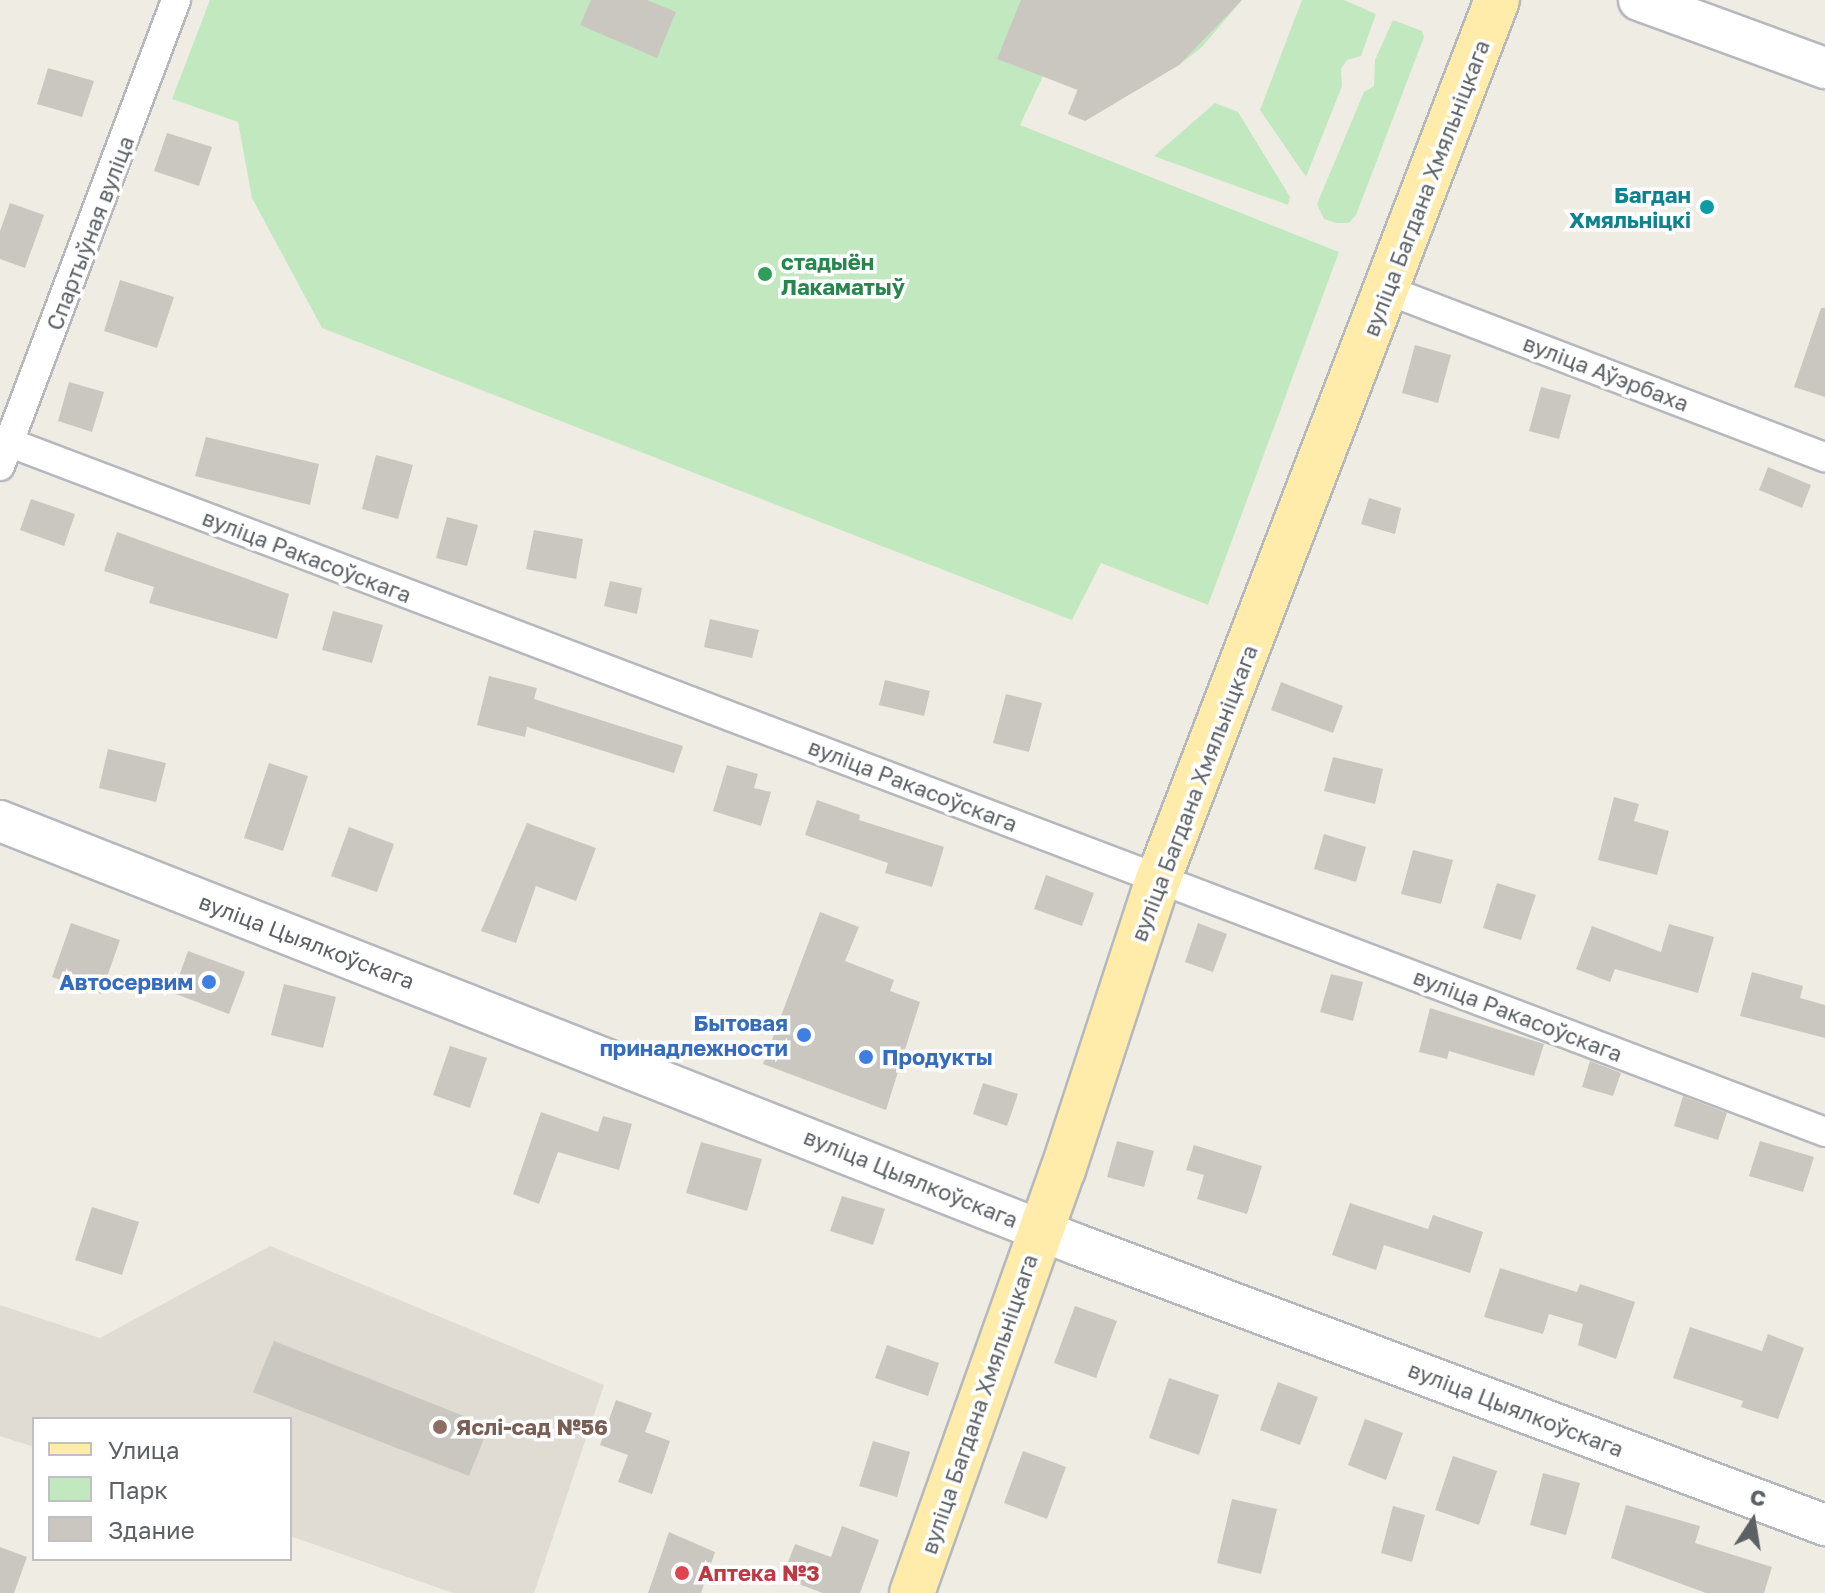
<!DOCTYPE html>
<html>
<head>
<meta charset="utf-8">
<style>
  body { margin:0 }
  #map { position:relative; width:1825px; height:1593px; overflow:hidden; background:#efece4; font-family:"Golos Text",sans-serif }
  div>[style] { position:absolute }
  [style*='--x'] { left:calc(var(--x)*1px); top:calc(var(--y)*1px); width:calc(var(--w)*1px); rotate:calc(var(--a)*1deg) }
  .education>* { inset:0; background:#e0dbd3 }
  .green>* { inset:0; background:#c2e8bf }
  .building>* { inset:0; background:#cac7c1 }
  .roads { filter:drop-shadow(2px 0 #b5b8bc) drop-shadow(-2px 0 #b5b8bc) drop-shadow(0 2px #b5b8bc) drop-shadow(0 -2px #b5b8bc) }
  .street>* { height:28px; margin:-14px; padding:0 14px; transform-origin:14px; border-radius:14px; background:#fff }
  .secondary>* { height:40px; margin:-20px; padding:0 20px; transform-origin:20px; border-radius:20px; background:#fff }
  .primary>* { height:44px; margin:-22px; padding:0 22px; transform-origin:22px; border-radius:22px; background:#ffecaa }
  .dots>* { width:22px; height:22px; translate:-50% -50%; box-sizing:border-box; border:4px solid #fff; border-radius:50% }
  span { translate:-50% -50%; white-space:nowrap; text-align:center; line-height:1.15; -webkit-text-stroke:7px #fff; paint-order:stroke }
  .street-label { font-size:22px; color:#5c6166 }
  .culture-label { font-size:22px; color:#0d838f; font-weight:700 }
  .right { translate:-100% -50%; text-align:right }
  .leisure-label { font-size:22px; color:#27864d; font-weight:700 }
  .left { translate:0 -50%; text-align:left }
  .shop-label { font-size:22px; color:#366cbe; font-weight:700 }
  .education-label { font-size:22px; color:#785e54; font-weight:700 }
  .health-label { font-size:22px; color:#be3a42; font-weight:700 }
  .legend { position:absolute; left:32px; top:1417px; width:260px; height:144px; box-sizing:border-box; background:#fff; border:2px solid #bec0c2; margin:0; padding:10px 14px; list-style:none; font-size:24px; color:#5c6166 }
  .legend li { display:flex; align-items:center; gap:16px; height:40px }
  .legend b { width:40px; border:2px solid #bec0c2 }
  .north { position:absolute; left:1713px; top:1481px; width:80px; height:80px; -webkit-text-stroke:6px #fff; paint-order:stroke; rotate:12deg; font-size:22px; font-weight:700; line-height:32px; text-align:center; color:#5c6166 }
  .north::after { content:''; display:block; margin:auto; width:28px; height:36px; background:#5c6166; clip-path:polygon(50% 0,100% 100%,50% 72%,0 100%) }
</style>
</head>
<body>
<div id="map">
  <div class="education">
    <i style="clip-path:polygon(270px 1246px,604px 1385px,534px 1593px,453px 1593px,290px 1536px,290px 1419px,34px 1419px,34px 1447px,0 1436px,0 1305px,100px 1338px)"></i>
  </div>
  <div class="green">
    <i style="clip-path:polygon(210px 0,1242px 0,1202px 47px,1179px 65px,1085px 121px,1068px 114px,1077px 90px,1044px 74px,1020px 125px,1339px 252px,1208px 605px,1101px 563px,1072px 620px,322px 328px,252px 198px,238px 122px,172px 99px)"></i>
    <i style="clip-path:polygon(1302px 0,1344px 0,1376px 14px,1361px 56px,1347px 60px,1341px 69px,1342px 86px,1306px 177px,1260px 110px)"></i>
    <i style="clip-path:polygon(1393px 20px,1422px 31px,1424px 37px,1356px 215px,1349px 223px,1336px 223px,1324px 219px,1317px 204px,1364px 92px,1374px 86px,1375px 60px)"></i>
    <i style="clip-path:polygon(1215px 103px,1238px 112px,1290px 197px,1288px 205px,1154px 156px)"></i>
  </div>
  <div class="building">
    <i style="clip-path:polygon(591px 0,647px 0,676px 12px,657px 58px,580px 25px)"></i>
    <i style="clip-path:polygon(1021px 0,1242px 0,1179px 65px,1085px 121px,1068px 114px,1078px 90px,997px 59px)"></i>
    <i style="clip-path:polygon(48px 68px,94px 81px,82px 117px,37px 104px)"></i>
    <i style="clip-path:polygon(167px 133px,212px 147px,199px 186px,154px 171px)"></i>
    <i style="clip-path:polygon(10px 203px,44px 215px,25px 268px,0 259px,0 231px)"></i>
    <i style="clip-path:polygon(120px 280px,174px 297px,157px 348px,104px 331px)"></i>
    <i style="clip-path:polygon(1821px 308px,1825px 308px,1825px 397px,1794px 387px)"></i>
    <i style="clip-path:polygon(1415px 345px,1451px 355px,1438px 403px,1402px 393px)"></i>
    <i style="clip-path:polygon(69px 382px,104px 392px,92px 432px,58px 421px)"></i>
    <i style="clip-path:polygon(1541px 387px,1571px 395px,1559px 439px,1529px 431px)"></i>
    <i style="clip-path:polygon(206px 437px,319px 464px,310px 505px,195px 476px)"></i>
    <i style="clip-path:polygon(376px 455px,413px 465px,398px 519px,362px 509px)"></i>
    <i style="clip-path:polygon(1768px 467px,1811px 485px,1802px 508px,1759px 490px)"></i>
    <i style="clip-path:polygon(1369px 498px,1401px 508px,1395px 534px,1361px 524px)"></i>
    <i style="clip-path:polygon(31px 499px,75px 514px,64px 546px,20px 530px)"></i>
    <i style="clip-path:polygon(447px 517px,478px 525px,467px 566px,436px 558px)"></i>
    <i style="clip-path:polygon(534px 530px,583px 539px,576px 579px,526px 569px)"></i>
    <i style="clip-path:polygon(117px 532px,289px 594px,277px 639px,149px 603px,154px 587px,104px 571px)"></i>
    <i style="clip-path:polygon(610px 581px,642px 588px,637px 614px,604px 606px)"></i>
    <i style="clip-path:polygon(333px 611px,383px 625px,372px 663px,322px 650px)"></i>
    <i style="clip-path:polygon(710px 619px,759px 630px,752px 658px,704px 647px)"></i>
    <i style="clip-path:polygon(489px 676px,537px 688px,534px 699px,683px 746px,674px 773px,527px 727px,525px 737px,477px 725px)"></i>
    <i style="clip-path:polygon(885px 680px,930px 691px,924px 716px,879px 705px)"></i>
    <i style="clip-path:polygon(1281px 682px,1343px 706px,1333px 733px,1271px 710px)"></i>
    <i style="clip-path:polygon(1006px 694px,1042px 703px,1029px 752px,993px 743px)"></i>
    <i style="clip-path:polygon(108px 749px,166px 763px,156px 802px,99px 788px)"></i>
    <i style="clip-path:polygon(1333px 757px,1383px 769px,1375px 804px,1324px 791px)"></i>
    <i style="clip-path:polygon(269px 763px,308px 776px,283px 851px,244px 838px)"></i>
    <i style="clip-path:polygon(727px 765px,758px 774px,754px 788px,771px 792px,761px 826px,713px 811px)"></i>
    <i style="clip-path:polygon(1614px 797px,1639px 804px,1634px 821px,1669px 831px,1657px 875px,1598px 860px)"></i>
    <i style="clip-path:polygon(817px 800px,860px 815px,859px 820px,944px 847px,932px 887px,885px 873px,888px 863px,805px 835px)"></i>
    <i style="clip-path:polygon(527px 823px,596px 848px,576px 901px,536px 886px,516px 943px,481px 931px)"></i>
    <i style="clip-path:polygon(349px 827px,394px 844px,377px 892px,331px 876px)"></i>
    <i style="clip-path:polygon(1324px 834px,1366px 847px,1356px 882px,1314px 869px)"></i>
    <i style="clip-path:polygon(1413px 850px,1453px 860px,1441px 904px,1401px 894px)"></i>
    <i style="clip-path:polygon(1046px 875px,1094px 893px,1082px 926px,1034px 909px)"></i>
    <i style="clip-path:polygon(1497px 883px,1536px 895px,1521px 940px,1483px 928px)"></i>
    <i style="clip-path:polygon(820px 912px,859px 927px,845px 961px,894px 980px,890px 991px,920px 1002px,886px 1110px,763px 1064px)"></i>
    <i style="clip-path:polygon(71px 923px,120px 940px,101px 994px,52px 977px)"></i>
    <i style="clip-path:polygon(1198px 923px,1227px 934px,1213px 972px,1185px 962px)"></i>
    <i style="clip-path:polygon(1669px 924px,1714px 937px,1698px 993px,1615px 969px,1610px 982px,1576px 969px,1592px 926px,1661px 952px)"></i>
    <i style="clip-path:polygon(188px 951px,245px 972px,229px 1014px,173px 993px)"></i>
    <i style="clip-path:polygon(1752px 972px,1803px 986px,1800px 998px,1825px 1005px,1825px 1038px,1740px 1016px)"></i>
    <i style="clip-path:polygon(1331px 974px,1363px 982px,1353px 1021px,1320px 1012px)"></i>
    <i style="clip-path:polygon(284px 984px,336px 997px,323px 1048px,271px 1035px)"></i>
    <i style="clip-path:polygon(1430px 1008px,1544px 1044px,1534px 1076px,1449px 1051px,1447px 1059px,1419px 1052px)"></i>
    <i style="clip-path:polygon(450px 1046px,487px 1058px,470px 1108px,433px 1095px)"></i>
    <i style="clip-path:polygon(1590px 1061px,1621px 1073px,1613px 1096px,1582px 1087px)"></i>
    <i style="clip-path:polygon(983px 1083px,1018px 1094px,1007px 1126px,973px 1114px)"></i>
    <i style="clip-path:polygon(1683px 1096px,1727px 1113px,1718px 1140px,1674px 1126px)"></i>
    <i style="clip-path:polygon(541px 1112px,598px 1132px,603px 1116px,632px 1124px,619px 1170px,558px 1152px,539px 1204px,513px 1194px)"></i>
    <i style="clip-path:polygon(1117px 1141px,1154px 1151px,1144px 1187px,1107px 1177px)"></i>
    <i style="clip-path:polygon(1760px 1141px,1814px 1157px,1803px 1192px,1749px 1176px)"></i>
    <i style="clip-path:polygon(701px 1142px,762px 1159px,747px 1211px,686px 1193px)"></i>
    <i style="clip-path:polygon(1194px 1145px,1262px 1166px,1247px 1214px,1197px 1199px,1204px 1175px,1186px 1170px)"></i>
    <i style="clip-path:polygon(842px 1196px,885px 1209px,873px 1245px,830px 1231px)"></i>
    <i style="clip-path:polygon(1350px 1203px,1428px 1229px,1433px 1215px,1483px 1232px,1470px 1273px,1384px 1245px,1376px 1270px,1332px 1255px)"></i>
    <i style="clip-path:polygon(92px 1207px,139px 1222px,122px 1275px,75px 1260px)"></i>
    <i style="clip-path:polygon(1500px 1268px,1577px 1292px,1580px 1284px,1635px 1302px,1616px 1359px,1578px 1345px,1583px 1324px,1549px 1314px,1543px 1334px,1484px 1317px)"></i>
    <i style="clip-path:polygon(1075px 1306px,1117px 1321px,1096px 1378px,1054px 1363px)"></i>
    <i style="clip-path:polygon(1690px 1327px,1762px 1351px,1768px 1334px,1804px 1348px,1778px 1419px,1741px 1407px,1743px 1401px,1673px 1378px)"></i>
    <i style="clip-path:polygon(274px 1341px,489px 1426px,469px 1476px,253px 1392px)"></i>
    <i style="clip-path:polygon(887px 1345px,939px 1363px,928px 1396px,875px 1378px)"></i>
    <i style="clip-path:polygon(1169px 1378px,1219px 1395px,1199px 1455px,1149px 1438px)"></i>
    <i style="clip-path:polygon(1278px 1382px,1318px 1397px,1300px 1445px,1260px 1430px)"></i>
    <i style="clip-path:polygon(616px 1400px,652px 1413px,645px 1432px,670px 1441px,652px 1494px,618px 1482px,628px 1455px,600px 1445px)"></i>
    <i style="clip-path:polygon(1365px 1419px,1403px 1433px,1386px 1480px,1348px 1465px)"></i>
    <i style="clip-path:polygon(873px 1441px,910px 1452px,897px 1497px,859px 1486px)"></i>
    <i style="clip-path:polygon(1023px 1451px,1066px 1467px,1047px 1519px,1004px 1503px)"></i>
    <i style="clip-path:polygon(1453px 1456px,1497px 1471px,1479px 1525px,1435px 1510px)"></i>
    <i style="clip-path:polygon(1543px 1473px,1580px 1483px,1566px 1535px,1530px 1525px)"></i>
    <i style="clip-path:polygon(1232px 1499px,1277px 1509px,1261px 1574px,1217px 1563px)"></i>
    <i style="clip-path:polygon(1626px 1505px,1700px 1526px,1695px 1543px,1772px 1567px,1764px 1593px,1706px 1593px,1611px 1558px)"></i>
    <i style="clip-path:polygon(1393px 1506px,1425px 1515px,1412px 1562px,1381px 1553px)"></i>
    <i style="clip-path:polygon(842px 1526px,879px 1540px,860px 1593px,823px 1593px,782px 1578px,795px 1544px,831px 1557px)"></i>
    <i style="clip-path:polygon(669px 1532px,715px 1552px,701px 1593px,648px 1593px)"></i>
    <i style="clip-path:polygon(0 1547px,27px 1557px,14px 1593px,0 1593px)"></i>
  </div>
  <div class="roads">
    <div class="street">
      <i style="--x:1387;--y:290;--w:469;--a:20.9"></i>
      <i style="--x:0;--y:439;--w:1952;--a:20.79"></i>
      <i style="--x:0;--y:466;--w:498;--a:-69.3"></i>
    </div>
    <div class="secondary">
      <i style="--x:1639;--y:0;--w:198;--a:20.1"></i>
      <i style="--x:0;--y:821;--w:1158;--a:21.47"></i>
      <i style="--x:1078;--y:1245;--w:798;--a:20.55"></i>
    </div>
    <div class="primary">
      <i style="--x:912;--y:1593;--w:449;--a:-70.4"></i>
      <i style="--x:1063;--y:1170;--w:305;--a:-71.9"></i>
      <i style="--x:1158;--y:880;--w:943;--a:-68.93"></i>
    </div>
  </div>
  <div class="dots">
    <i style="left:1707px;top:207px;background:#0f9aa8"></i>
    <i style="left:765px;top:274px;background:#2e9e5b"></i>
    <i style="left:209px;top:982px;background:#3f7fe0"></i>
    <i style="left:804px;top:1035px;background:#3f7fe0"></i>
    <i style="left:866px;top:1057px;background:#3f7fe0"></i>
    <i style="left:440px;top:1427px;background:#8d6e63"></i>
    <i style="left:682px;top:1573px;background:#e0444e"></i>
  </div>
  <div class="street-label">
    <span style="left:1426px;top:188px;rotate:-69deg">вуліца Багдана Хмяльніцкага</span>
    <span style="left:90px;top:233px;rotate:-69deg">Спартыўная вуліца</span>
    <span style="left:1606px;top:373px;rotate:21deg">вуліца Аўэрбаха</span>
    <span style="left:307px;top:556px;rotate:21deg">вуліца Ракасоўскага</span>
    <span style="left:913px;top:785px;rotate:21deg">вуліца Ракасоўскага</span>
    <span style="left:1194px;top:793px;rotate:-69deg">вуліца Багдана Хмяльніцкага</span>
    <span style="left:307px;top:941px;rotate:21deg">вуліца Цыялкоўскага</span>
    <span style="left:1518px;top:1015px;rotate:21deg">вуліца Ракасоўскага</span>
    <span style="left:911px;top:1178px;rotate:22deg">вуліца Цыялкоўскага</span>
    <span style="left:979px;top:1404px;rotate:-71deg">вуліца Багдана Хмяльніцкага</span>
    <span style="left:1516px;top:1409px;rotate:21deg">вуліца Цыялкоўскага</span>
  </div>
  <div class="culture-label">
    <span class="right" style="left:1691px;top:207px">Багдан<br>Хмяльніцкі</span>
  </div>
  <div class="leisure-label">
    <span class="left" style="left:781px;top:274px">стадыён<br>Лакаматыў</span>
  </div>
  <div class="shop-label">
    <span class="right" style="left:193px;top:982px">Автосервим</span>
    <span class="right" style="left:788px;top:1035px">Бытовая<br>принадлежности</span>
    <span class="left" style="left:882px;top:1057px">Продукты</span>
  </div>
  <div class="education-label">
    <span class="left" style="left:456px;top:1427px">Яслі-сад №56</span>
  </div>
  <div class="health-label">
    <span class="left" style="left:698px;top:1573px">Аптека №3</span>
  </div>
  <ul class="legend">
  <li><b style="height:10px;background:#ffecaa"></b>Улица</li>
  <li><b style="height:22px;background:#c2e8bf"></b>Парк</li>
  <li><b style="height:22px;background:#cac7c1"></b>Здание</li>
  </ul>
  <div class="north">С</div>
</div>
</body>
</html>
